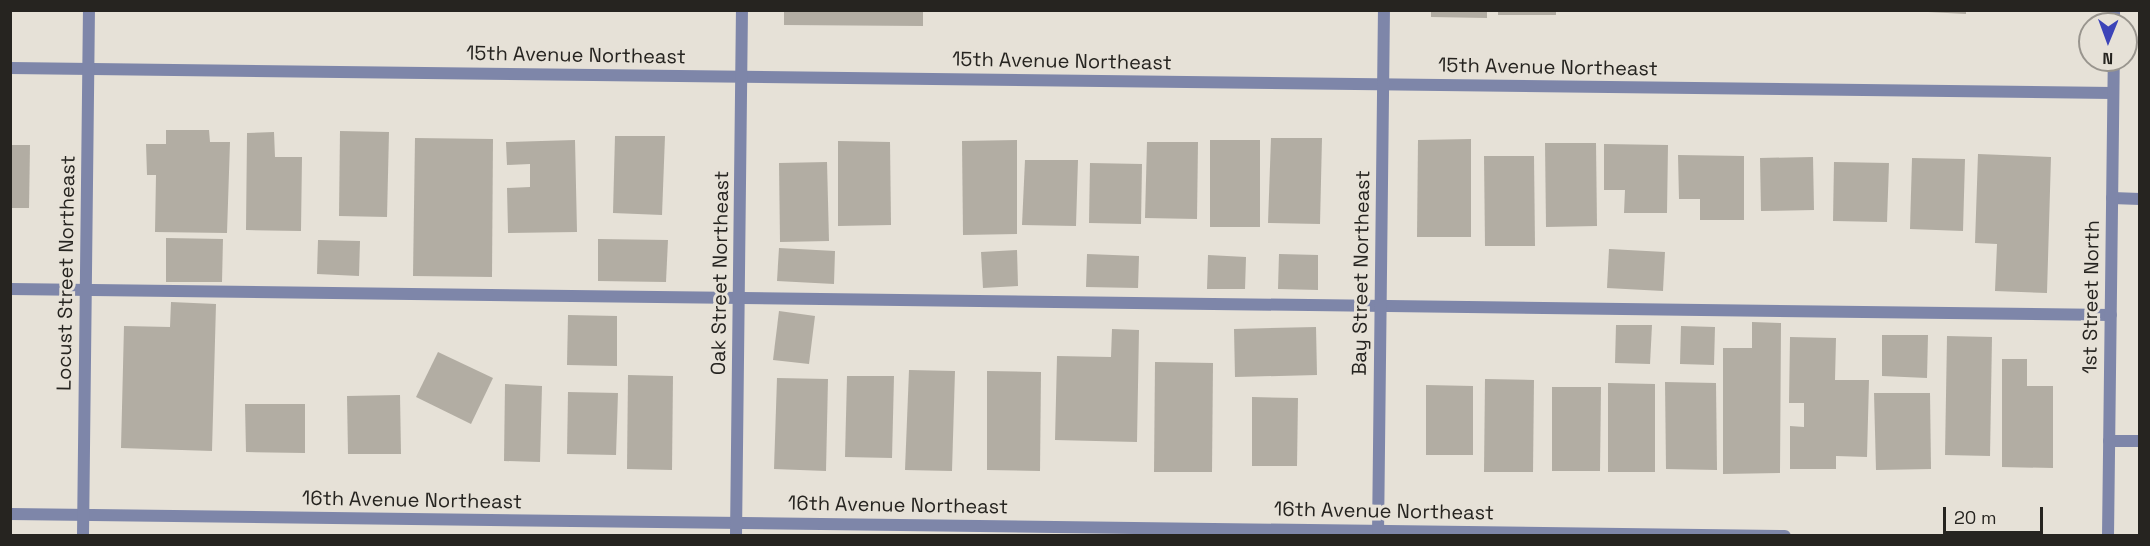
<!DOCTYPE html>
<html>
<head>
<meta charset="utf-8">
<style>
  body { margin:0 }
  #map { position:relative; width:2150px; height:546px; overflow:hidden; background:#e6e1d7; font-family:"Space Grotesk",sans-serif }
  div>[style] { position:absolute }
  [style*='--x'] { left:calc(var(--x)*1px); top:calc(var(--y)*1px); width:calc(var(--w)*1px); rotate:calc(var(--a)*1deg) }
  .building>* { inset:0; background:#b2ada3 }
  .service>* { height:12px; margin:-6px; padding:0 6px; transform-origin:6px; border-radius:6px; background:#7e86a9 }
  .minor>* { height:12px; margin:-6px; padding:0 6px; transform-origin:6px; border-radius:6px; background:#7e86a9 }
  .tertiary>* { height:12px; margin:-6px; padding:0 6px; transform-origin:6px; border-radius:6px; background:#7e86a9 }
  span { translate:-50% -50%; white-space:nowrap; text-align:center; line-height:1.15; -webkit-text-stroke:6px #e6e1d7; paint-order:stroke }
  .street-label { font-size:20px; color:#262420 }
  .frame { position:absolute; inset:0; border:12px solid #262420; pointer-events:none }
  .north { position:absolute; left:2078px; top:12px; width:60px; height:60px; box-sizing:border-box; background:#e6e1d7; border:2px solid #99958e; border-radius:50%; rotate:181deg; font-size:16px; font-weight:700; line-height:24px; text-align:center; color:#262420 }
  .north::after { content:''; display:block; margin:auto; width:21px; height:27px; background:#3c44b8; clip-path:polygon(50% 0,100% 100%,50% 72%,0 100%) }
  .scale { position:absolute; left:1943px; top:507px; width:100px; height:27px; box-sizing:border-box; border:3px solid #262420; border-top:0; padding-left:8px; font-size:18px; line-height:21px; white-space:nowrap; color:#262420; -webkit-text-stroke:4px #e6e1d7; paint-order:stroke }
</style>
</head>
<body>
<div id="map">
  <div class="building">
    <i style="clip-path:polygon(784px 10px,923px 10px,923px 26px,784px 25px)"></i>
    <i style="clip-path:polygon(1431px 10px,1487px 10px,1487px 18px,1431px 17px)"></i>
    <i style="clip-path:polygon(1498px 10px,1556px 10px,1556px 15px,1498px 15px)"></i>
    <i style="clip-path:polygon(1928px 10px,1966px 10px,1966px 14px,1928px 12px)"></i>
    <i style="clip-path:polygon(166px 130px,209px 130px,210px 142px,230px 142px,227px 233px,155px 232px,156px 175px,147px 175px,146px 144px,166px 144px)"></i>
    <i style="clip-path:polygon(340px 131px,389px 132px,387px 217px,339px 216px)"></i>
    <i style="clip-path:polygon(274px 132px,275px 157px,302px 157px,301px 231px,246px 230px,247px 133px)"></i>
    <i style="clip-path:polygon(615px 136px,665px 136px,662px 215px,613px 213px)"></i>
    <i style="clip-path:polygon(415px 138px,493px 139px,492px 277px,413px 276px)"></i>
    <i style="clip-path:polygon(1271px 138px,1322px 138px,1320px 224px,1268px 223px)"></i>
    <i style="clip-path:polygon(1471px 139px,1471px 237px,1417px 237px,1418px 140px)"></i>
    <i style="clip-path:polygon(575px 140px,577px 232px,508px 233px,507px 188px,530px 187px,530px 164px,507px 165px,506px 142px)"></i>
    <i style="clip-path:polygon(1017px 140px,1017px 234px,963px 235px,962px 141px)"></i>
    <i style="clip-path:polygon(1210px 140px,1260px 140px,1260px 227px,1210px 227px)"></i>
    <i style="clip-path:polygon(838px 141px,890px 142px,891px 225px,838px 226px)"></i>
    <i style="clip-path:polygon(1147px 142px,1198px 142px,1197px 219px,1145px 218px)"></i>
    <i style="clip-path:polygon(1545px 143px,1596px 143px,1597px 226px,1546px 227px)"></i>
    <i style="clip-path:polygon(1604px 144px,1668px 145px,1667px 213px,1624px 213px,1625px 190px,1604px 190px)"></i>
    <i style="clip-path:polygon(10px 145px,30px 145px,29px 208px,10px 208px)"></i>
    <i style="clip-path:polygon(1978px 154px,2051px 157px,2047px 293px,1995px 291px,1997px 244px,1975px 243px)"></i>
    <i style="clip-path:polygon(1678px 155px,1744px 156px,1744px 220px,1700px 220px,1700px 199px,1679px 199px)"></i>
    <i style="clip-path:polygon(1484px 156px,1534px 156px,1535px 246px,1485px 246px)"></i>
    <i style="clip-path:polygon(1813px 157px,1814px 210px,1761px 211px,1760px 158px)"></i>
    <i style="clip-path:polygon(1912px 158px,1965px 159px,1963px 231px,1910px 229px)"></i>
    <i style="clip-path:polygon(1025px 160px,1078px 160px,1076px 226px,1022px 225px)"></i>
    <i style="clip-path:polygon(827px 162px,829px 241px,780px 242px,779px 163px)"></i>
    <i style="clip-path:polygon(1834px 162px,1889px 163px,1887px 222px,1833px 221px)"></i>
    <i style="clip-path:polygon(1090px 163px,1142px 164px,1141px 224px,1089px 223px)"></i>
    <i style="clip-path:polygon(166px 238px,223px 239px,222px 282px,166px 282px)"></i>
    <i style="clip-path:polygon(598px 239px,668px 240px,666px 282px,598px 281px)"></i>
    <i style="clip-path:polygon(318px 240px,360px 241px,359px 276px,317px 274px)"></i>
    <i style="clip-path:polygon(779px 248px,835px 251px,834px 284px,777px 281px)"></i>
    <i style="clip-path:polygon(1609px 249px,1665px 252px,1663px 291px,1607px 288px)"></i>
    <i style="clip-path:polygon(1017px 250px,1018px 286px,983px 288px,981px 252px)"></i>
    <i style="clip-path:polygon(1087px 254px,1139px 256px,1138px 288px,1086px 287px)"></i>
    <i style="clip-path:polygon(1279px 254px,1318px 255px,1318px 290px,1278px 289px)"></i>
    <i style="clip-path:polygon(1208px 255px,1246px 257px,1245px 289px,1207px 289px)"></i>
    <i style="clip-path:polygon(171px 302px,216px 304px,212px 451px,121px 448px,124px 326px,170px 327px)"></i>
    <i style="clip-path:polygon(779px 311px,815px 316px,809px 364px,773px 360px)"></i>
    <i style="clip-path:polygon(568px 315px,617px 316px,617px 366px,567px 365px)"></i>
    <i style="clip-path:polygon(1752px 322px,1781px 323px,1780px 473px,1723px 474px,1723px 348px,1752px 348px)"></i>
    <i style="clip-path:polygon(1616px 325px,1652px 325px,1650px 364px,1615px 363px)"></i>
    <i style="clip-path:polygon(1681px 326px,1715px 327px,1714px 365px,1680px 364px)"></i>
    <i style="clip-path:polygon(1316px 327px,1317px 375px,1235px 377px,1234px 329px)"></i>
    <i style="clip-path:polygon(1112px 329px,1139px 330px,1137px 442px,1055px 440px,1057px 356px,1111px 357px)"></i>
    <i style="clip-path:polygon(1882px 335px,1928px 335px,1927px 378px,1882px 376px)"></i>
    <i style="clip-path:polygon(1947px 336px,1992px 337px,1990px 456px,1945px 455px)"></i>
    <i style="clip-path:polygon(1790px 337px,1836px 338px,1835px 380px,1869px 380px,1867px 457px,1836px 456px,1836px 469px,1790px 469px,1790px 426px,1804px 427px,1804px 403px,1789px 403px)"></i>
    <i style="clip-path:polygon(438px 352px,493px 378px,471px 424px,416px 397px)"></i>
    <i style="clip-path:polygon(2002px 359px,2027px 359px,2027px 386px,2053px 386px,2053px 468px,2002px 467px)"></i>
    <i style="clip-path:polygon(1155px 362px,1213px 363px,1212px 472px,1154px 472px)"></i>
    <i style="clip-path:polygon(909px 370px,955px 371px,952px 471px,905px 470px)"></i>
    <i style="clip-path:polygon(987px 371px,1041px 372px,1040px 471px,987px 470px)"></i>
    <i style="clip-path:polygon(628px 375px,673px 376px,672px 470px,627px 469px)"></i>
    <i style="clip-path:polygon(847px 376px,894px 376px,892px 458px,845px 457px)"></i>
    <i style="clip-path:polygon(777px 378px,828px 379px,826px 471px,774px 469px)"></i>
    <i style="clip-path:polygon(1485px 379px,1534px 380px,1533px 472px,1484px 472px)"></i>
    <i style="clip-path:polygon(1665px 382px,1716px 383px,1717px 470px,1666px 469px)"></i>
    <i style="clip-path:polygon(1608px 383px,1655px 384px,1655px 472px,1608px 472px)"></i>
    <i style="clip-path:polygon(505px 384px,542px 386px,540px 462px,504px 461px)"></i>
    <i style="clip-path:polygon(1426px 385px,1473px 386px,1473px 455px,1426px 455px)"></i>
    <i style="clip-path:polygon(1552px 387px,1601px 387px,1600px 471px,1552px 471px)"></i>
    <i style="clip-path:polygon(568px 392px,618px 393px,616px 455px,567px 454px)"></i>
    <i style="clip-path:polygon(1874px 393px,1930px 393px,1931px 469px,1876px 470px)"></i>
    <i style="clip-path:polygon(400px 395px,401px 454px,348px 454px,347px 396px)"></i>
    <i style="clip-path:polygon(1252px 397px,1298px 398px,1297px 466px,1252px 466px)"></i>
    <i style="clip-path:polygon(245px 404px,305px 404px,305px 453px,246px 452px)"></i>
  </div>
  <div class="service">
    <i style="--x:10;--y:289;--w:2101;--a:0.71"></i>
    <i style="--x:2109;--y:441;--w:31;--a:0"></i>
  </div>
  <div class="minor">
    <i style="--x:10;--y:68;--w:2103;--a:0.68"></i>
    <i style="--x:2112;--y:198;--w:28;--a:2"></i>
    <i style="--x:10;--y:514;--w:1775;--a:0.71"></i>
    <i style="--x:83;--y:536;--w:526;--a:-89.35"></i>
    <i style="--x:736;--y:536;--w:526;--a:-89.35"></i>
  </div>
  <div class="tertiary">
    <i style="--x:2114;--y:24;--w:14;--a:-90"></i>
    <i style="--x:1378;--y:536;--w:526;--a:-89.35"></i>
    <i style="--x:2108;--y:536;--w:476;--a:-89.3"></i>
  </div>
  <div class="street-label">
    <span style="left:576px;top:55px;rotate:1deg">15th Avenue Northeast</span>
    <span style="left:1062px;top:61px;rotate:1deg">15th Avenue Northeast</span>
    <span style="left:1548px;top:67px;rotate:1deg">15th Avenue Northeast</span>
    <span style="left:66px;top:273px;rotate:-89deg">Locust Street Northeast</span>
    <span style="left:720px;top:273px;rotate:-89deg">Oak Street Northeast</span>
    <span style="left:1361px;top:273px;rotate:-89deg">Bay Street Northeast</span>
    <span style="left:2091px;top:297px;rotate:-89deg">1st Street North</span>
    <span style="left:412px;top:500px;rotate:1deg">16th Avenue Northeast</span>
    <span style="left:898px;top:505px;rotate:1deg">16th Avenue Northeast</span>
    <span style="left:1384px;top:511px;rotate:1deg">16th Avenue Northeast</span>
  </div>
  <div class="frame"></div>
  <div class="north">N</div>
  <div class="scale">20 m</div>
</div>
</body>
</html>
